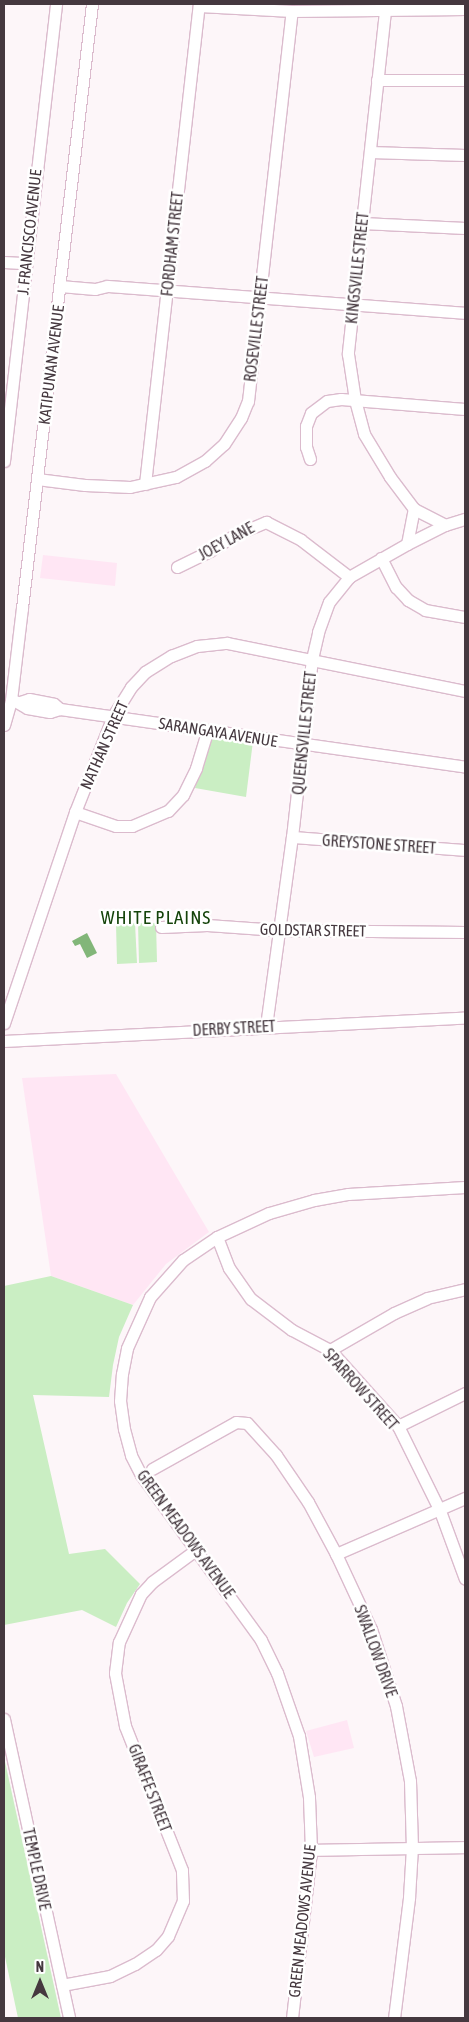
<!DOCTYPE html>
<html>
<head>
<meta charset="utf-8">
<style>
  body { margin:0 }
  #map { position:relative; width:469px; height:2022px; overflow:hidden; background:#fdf6f9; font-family:"Asap Condensed",sans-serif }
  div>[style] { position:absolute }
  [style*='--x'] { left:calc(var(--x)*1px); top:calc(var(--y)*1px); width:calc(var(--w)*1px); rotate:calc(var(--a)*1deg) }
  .built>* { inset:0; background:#ffe6f4 }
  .green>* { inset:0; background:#caeec3 }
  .water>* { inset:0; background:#82b679 }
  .roads { filter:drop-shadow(1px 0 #dbbbcd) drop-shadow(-1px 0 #dbbbcd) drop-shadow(0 1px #dbbbcd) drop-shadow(0 -1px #dbbbcd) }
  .minor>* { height:11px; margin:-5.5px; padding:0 5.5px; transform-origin:5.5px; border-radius:5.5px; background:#fff }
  span { translate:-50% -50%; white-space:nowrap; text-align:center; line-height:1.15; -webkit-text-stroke:5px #fff; paint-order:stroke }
  .street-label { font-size:16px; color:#45383f }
  .quarter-label { font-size:19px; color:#15440b; letter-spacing:1px }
  .frame { position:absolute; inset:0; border:5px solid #45383f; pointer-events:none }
  .north { position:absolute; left:15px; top:1957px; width:50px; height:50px; -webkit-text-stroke:4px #fff; paint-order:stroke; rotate:0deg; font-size:14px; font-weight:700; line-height:20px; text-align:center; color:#45383f }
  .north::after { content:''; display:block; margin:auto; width:18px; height:22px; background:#45383f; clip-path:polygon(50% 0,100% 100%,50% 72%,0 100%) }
</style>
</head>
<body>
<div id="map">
  <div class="built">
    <i style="clip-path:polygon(43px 555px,117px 563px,115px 586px,40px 578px)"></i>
    <i style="clip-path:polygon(116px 1074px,209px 1232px,166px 1264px,133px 1305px,51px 1276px,22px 1078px)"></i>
    <i style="clip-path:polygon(347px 1720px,354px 1748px,314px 1757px,306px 1731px)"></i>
  </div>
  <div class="green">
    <i style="clip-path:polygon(210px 734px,253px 741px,246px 797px,195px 788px)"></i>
    <i style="clip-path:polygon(135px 923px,137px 963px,117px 964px,116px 924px)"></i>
    <i style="clip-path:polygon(138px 923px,156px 923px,157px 962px,139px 963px)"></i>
    <i style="clip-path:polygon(51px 1276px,133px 1305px,119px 1337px,113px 1365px,109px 1397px,33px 1395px,69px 1554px,105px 1549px,140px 1584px,127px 1603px,116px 1627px,82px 1610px,4px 1625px,4px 1286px)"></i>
    <i style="clip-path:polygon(4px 1757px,61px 2018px,18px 2018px,4px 1952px)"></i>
  </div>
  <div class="water">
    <i style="clip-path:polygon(87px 933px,97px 953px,87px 958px,80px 944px,75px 946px,72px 941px)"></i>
  </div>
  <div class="roads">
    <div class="minor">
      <i style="--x:199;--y:6;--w:93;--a:3.1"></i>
      <i style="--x:292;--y:11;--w:173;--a:-0.7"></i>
      <i style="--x:385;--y:11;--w:345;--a:96.2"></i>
      <i style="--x:348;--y:354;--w:47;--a:81.3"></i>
      <i style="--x:355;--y:400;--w:35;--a:75"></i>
      <i style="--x:364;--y:434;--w:50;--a:58.8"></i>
      <i style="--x:390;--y:477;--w:40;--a:53"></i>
      <i style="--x:414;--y:509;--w:35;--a:27"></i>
      <i style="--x:377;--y:80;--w:88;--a:0"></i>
      <i style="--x:370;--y:152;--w:95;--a:1.8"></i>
      <i style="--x:362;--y:223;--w:103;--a:2.8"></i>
      <i style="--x:4;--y:262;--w:22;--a:3"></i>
      <i style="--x:60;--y:286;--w:35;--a:5"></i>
      <i style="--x:95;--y:289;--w:12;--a:-14"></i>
      <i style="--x:107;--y:286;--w:359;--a:4.3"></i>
      <i style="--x:310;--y:459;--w:13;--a:-108"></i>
      <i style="--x:306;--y:447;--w:21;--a:-90"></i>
      <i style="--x:306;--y:426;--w:14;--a:-69"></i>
      <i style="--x:311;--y:413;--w:20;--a:-37"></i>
      <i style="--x:327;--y:401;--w:14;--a:-8"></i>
      <i style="--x:341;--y:399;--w:124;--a:4.6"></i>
      <i style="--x:4;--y:461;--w:460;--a:-83.5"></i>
      <i style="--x:37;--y:479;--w:48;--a:7.1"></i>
      <i style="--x:85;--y:485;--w:45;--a:2.5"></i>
      <i style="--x:130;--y:487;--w:47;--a:-12.3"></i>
      <i style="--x:176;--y:477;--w:33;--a:-29"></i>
      <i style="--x:205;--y:461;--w:25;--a:-42"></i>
      <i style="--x:224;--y:444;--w:31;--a:-57"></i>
      <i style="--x:241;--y:418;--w:18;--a:-68"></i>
      <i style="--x:248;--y:401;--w:392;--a:-83.6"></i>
      <i style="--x:145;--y:484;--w:483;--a:-83.6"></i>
      <i style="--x:407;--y:544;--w:36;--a:-79"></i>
      <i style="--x:381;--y:558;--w:33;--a:63"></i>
      <i style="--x:396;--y:587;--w:18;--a:47"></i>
      <i style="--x:408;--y:600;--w:20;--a:30"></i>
      <i style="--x:425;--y:610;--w:41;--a:9.9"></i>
      <i style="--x:177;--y:567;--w:37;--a:-26"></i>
      <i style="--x:210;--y:551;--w:30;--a:-33"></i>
      <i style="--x:235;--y:535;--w:34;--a:-23"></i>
      <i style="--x:266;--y:522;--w:39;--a:27"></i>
      <i style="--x:301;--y:540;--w:61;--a:37.6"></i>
      <i style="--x:15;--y:701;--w:14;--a:30"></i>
      <i style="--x:27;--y:708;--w:23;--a:10"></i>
      <i style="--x:50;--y:712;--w:10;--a:-17"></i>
      <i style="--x:20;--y:702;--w:9;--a:-18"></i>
      <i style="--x:29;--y:699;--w:25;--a:11"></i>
      <i style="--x:54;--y:704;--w:8;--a:40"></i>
      <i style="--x:60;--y:709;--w:409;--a:8.1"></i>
      <i style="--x:4;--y:725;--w:26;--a:-74"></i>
      <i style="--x:11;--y:700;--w:93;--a:-83.2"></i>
      <i style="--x:22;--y:608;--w:608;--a:-83.39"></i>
      <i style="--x:75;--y:812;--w:43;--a:18.9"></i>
      <i style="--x:116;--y:826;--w:16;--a:0"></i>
      <i style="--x:132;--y:826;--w:39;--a:-23"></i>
      <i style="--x:168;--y:811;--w:22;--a:-47"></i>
      <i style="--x:183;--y:795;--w:30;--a:-64"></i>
      <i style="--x:196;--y:768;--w:39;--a:-73"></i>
      <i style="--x:292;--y:837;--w:173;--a:4.3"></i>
      <i style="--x:161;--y:927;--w:46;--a:-2.5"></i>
      <i style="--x:207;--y:925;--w:71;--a:4"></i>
      <i style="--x:278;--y:930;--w:187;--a:0.6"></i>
      <i style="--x:4;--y:1023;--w:223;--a:-71.4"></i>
      <i style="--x:75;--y:812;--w:103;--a:-68.4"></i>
      <i style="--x:113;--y:716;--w:34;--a:-58"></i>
      <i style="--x:131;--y:687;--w:21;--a:-47"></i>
      <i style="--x:145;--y:672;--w:31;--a:-32"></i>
      <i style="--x:171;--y:656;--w:28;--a:-21"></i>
      <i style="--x:197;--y:646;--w:30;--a:-6"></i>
      <i style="--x:227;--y:643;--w:243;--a:11.4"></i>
      <i style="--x:266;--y:1026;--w:191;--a:-82.2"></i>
      <i style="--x:292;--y:837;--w:179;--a:-83.6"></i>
      <i style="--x:312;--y:659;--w:28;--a:-77"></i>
      <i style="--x:318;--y:632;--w:32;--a:-70"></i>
      <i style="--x:329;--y:602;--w:32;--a:-51"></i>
      <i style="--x:349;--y:577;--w:67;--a:-29.6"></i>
      <i style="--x:407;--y:544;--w:42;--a:-26.6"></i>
      <i style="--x:445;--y:525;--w:21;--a:-17"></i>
      <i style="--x:4;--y:1041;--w:462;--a:-2.9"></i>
      <i style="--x:217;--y:1237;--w:33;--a:69"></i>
      <i style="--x:229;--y:1268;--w:38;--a:55"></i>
      <i style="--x:251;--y:1299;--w:51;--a:37.1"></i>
      <i style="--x:292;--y:1330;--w:43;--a:27.8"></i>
      <i style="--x:330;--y:1350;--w:102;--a:48.2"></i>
      <i style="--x:398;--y:1426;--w:95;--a:63.7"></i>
      <i style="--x:440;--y:1511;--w:72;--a:69.8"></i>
      <i style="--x:330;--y:1350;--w:74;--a:-30"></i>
      <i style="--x:394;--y:1313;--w:36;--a:-24"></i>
      <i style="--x:427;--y:1298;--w:39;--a:-13"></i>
      <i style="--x:398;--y:1426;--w:75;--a:-26.2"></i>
      <i style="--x:152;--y:1469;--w:96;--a:-29.2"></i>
      <i style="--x:236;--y:1422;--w:11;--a:5"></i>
      <i style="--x:247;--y:1423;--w:43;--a:47.8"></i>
      <i style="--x:276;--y:1455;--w:57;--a:55.8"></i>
      <i style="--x:308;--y:1502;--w:59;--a:61.7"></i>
      <i style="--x:336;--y:1554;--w:83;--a:65"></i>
      <i style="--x:371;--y:1629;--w:81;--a:72"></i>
      <i style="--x:396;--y:1706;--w:76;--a:79.4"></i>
      <i style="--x:410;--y:1781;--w:66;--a:88.3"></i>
      <i style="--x:412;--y:1847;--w:51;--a:93.4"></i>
      <i style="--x:409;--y:1898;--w:121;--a:97.1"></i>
      <i style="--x:336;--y:1554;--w:141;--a:-23.5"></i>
      <i style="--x:4;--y:1719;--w:306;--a:77.7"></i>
      <i style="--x:311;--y:1850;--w:154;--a:-1.1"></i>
      <i style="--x:62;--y:1985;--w:49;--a:-10.6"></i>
      <i style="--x:110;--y:1976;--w:28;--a:-26"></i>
      <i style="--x:135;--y:1964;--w:25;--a:-34"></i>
      <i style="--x:156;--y:1950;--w:18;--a:-49"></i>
      <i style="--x:168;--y:1936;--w:38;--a:-67"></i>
      <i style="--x:183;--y:1901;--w:31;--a:-92"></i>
      <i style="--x:182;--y:1870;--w:155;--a:-111.6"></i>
      <i style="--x:125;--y:1726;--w:54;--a:-100.7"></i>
      <i style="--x:115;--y:1673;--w:31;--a:-83"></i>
      <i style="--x:119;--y:1642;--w:53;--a:-65.4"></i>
      <i style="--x:141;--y:1594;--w:16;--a:-47"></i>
      <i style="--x:152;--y:1582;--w:56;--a:-36.3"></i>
      <i style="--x:292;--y:2018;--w:169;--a:-83.5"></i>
      <i style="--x:311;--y:1850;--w:53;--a:-92.2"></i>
      <i style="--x:309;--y:1797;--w:62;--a:-99.3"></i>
      <i style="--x:299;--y:1736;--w:67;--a:-109.2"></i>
      <i style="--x:277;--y:1673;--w:37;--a:-116"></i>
      <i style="--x:261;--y:1640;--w:204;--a:-126"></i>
      <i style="--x:141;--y:1475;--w:22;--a:-117"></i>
      <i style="--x:131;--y:1455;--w:27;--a:-105"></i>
      <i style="--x:124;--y:1429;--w:28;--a:-98"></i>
      <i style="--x:120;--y:1401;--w:27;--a:-86"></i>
      <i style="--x:122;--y:1374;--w:26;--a:-79"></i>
      <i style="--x:127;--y:1348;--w:56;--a:-65.7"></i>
      <i style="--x:150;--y:1297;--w:50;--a:-48.3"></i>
      <i style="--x:183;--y:1260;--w:41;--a:-34.1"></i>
      <i style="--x:217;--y:1237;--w:57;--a:-24.8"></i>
      <i style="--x:269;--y:1213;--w:47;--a:-16.1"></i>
      <i style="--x:314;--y:1200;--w:35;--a:-10"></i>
      <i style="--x:348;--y:1194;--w:117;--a:-3.4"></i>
    </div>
  </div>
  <div class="street-label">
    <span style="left:29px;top:232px;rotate:-84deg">J. FRANCISCO AVENUE</span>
    <span style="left:172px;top:244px;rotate:-84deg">FORDHAM STREET</span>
    <span style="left:357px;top:268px;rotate:-84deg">KINGSVILLE STREET</span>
    <span style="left:256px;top:329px;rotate:-83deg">ROSEVILLE STREET</span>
    <span style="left:51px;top:365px;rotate:-83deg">KATIPUNAN AVENUE</span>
    <span style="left:226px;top:541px;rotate:-29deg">JOEY LANE</span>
    <span style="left:218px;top:732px;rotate:9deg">SARANGAYA AVENUE</span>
    <span style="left:304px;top:733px;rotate:-84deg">QUEENSVILLE STREET</span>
    <span style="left:104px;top:745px;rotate:-66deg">NATHAN STREET</span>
    <span style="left:379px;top:844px;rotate:4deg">GREYSTONE STREET</span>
    <span style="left:313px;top:930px;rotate:1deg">GOLDSTAR STREET</span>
    <span style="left:234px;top:1028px;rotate:-3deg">DERBY STREET</span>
    <span style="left:361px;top:1389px;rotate:48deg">SPARROW STREET</span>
    <span style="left:186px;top:1534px;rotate:54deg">GREEN MEADOWS AVENUE</span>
    <span style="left:376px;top:1651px;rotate:70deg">SWALLOW DRIVE</span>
    <span style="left:150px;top:1788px;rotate:69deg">GIRAFFE STREET</span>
    <span style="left:37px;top:1869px;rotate:78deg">TEMPLE DRIVE</span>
    <span style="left:302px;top:1921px;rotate:-84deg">GREEN MEADOWS AVENUE</span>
  </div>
  <div class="quarter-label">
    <span style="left:156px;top:918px">WHITE PLAINS</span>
  </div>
  <div class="frame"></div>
  <div class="north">N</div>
</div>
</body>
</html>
